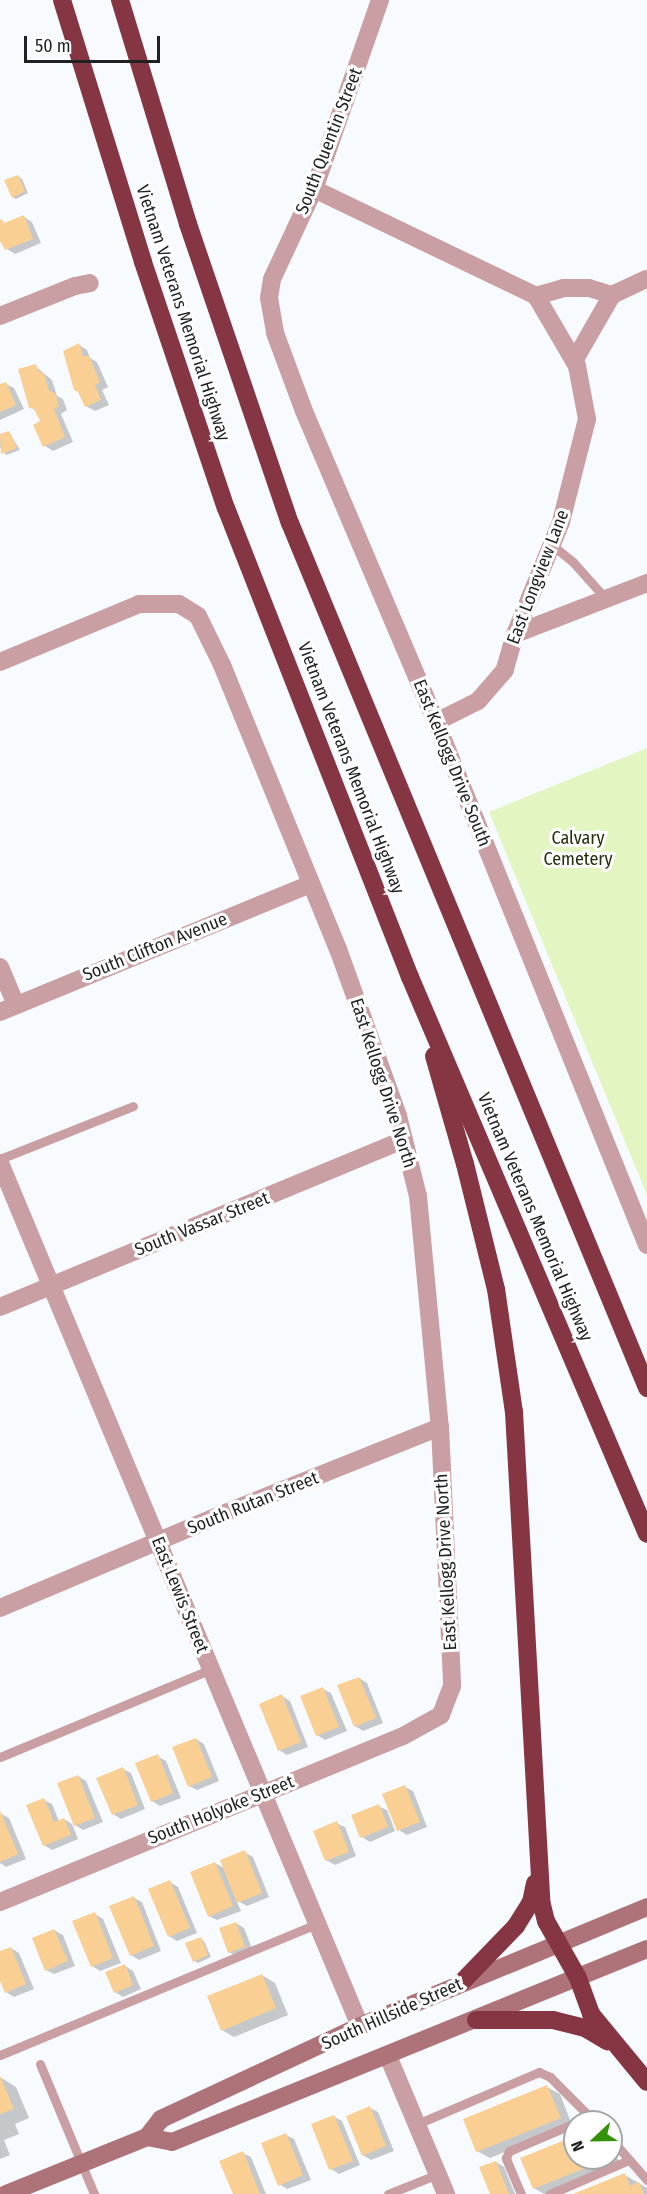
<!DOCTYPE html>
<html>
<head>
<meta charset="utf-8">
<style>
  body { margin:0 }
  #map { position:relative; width:647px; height:2194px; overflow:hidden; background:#f7fafe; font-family:"Fira Sans Condensed",sans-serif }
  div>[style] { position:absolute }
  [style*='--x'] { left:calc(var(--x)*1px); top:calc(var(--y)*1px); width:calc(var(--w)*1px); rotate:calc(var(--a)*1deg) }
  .green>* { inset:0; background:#e3f5c1 }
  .shadow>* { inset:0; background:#0003 }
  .building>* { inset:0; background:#facf93 }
  .lane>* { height:9px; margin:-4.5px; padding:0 4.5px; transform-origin:4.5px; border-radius:4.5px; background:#c99fa3 }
  .street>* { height:18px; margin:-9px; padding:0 9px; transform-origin:9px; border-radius:9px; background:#c99fa3 }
  .secondary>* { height:18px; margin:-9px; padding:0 9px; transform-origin:9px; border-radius:9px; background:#ae7279 }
  .highway>* { height:18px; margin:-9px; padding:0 9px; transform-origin:9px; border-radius:9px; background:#863543 }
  span { translate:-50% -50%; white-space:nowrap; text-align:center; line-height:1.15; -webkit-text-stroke:6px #fff; paint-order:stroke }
  .street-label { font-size:18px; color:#1f2123 }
  .park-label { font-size:18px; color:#242f0b }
  .north { position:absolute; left:563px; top:2110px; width:60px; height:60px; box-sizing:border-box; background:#fff; border:2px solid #a5a6a7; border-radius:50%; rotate:248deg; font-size:16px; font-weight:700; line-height:24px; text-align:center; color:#1f2123 }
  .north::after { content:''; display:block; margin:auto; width:21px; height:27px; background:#349209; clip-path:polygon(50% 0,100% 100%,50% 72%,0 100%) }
  .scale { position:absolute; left:24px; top:36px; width:136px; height:27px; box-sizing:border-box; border:3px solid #1f2123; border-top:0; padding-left:8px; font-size:18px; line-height:21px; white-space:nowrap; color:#1f2123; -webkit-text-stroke:4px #fff; paint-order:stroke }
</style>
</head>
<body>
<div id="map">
  <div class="green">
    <i style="clip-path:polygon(647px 748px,647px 1195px,489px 812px)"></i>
  </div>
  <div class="shadow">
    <i style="clip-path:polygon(18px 176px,22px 179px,28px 193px,16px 199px,13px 197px)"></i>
    <i style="clip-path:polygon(24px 217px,32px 222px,41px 243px,15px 254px,7px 249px,0 235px,0 222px,7px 224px)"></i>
    <i style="clip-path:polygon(79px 345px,87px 350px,90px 358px,97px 362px,108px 387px,102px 390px,109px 405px,95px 411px,86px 406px)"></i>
    <i style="clip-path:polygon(35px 366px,52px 380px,57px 396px,63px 399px,67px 410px,61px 414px,73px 442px,53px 451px,45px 446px,35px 426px,42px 422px,37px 411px,30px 407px)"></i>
    <i style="clip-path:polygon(6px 384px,14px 388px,24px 409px,0 420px,0 386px)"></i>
    <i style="clip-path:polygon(9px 432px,20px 450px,6px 455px,0 447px,0 436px)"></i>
    <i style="clip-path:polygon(359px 1678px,367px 1683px,383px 1723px,363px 1731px,355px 1726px)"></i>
    <i style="clip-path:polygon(323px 1689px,331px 1693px,347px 1731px,325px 1740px,317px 1735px)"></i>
    <i style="clip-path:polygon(282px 1696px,290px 1701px,308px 1747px,287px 1755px,279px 1750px)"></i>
    <i style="clip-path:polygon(196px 1739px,204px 1744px,219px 1781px,197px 1790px,189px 1786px)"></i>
    <i style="clip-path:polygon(157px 1756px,166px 1761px,181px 1798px,160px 1806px,152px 1801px)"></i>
    <i style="clip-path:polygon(123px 1769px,131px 1773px,145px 1809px,121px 1819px,113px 1814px)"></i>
    <i style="clip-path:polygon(78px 1776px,86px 1781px,103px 1822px,83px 1830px,75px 1825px)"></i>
    <i style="clip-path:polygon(405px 1787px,413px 1791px,427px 1827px,407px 1835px,399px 1830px)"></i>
    <i style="clip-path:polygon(44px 1800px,52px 1804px,59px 1821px,64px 1819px,72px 1824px,78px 1839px,52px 1850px,44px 1845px)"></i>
    <i style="clip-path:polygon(378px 1806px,387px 1810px,395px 1831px,370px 1842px,362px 1837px)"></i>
    <i style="clip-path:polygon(0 1813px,9px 1818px,26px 1859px,6px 1867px,0 1863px)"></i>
    <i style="clip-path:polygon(336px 1823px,345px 1827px,356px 1856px,335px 1865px,326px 1860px,315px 1831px)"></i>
    <i style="clip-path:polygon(244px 1852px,253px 1857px,269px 1897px,247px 1906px,236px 1900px,241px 1911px,217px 1920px,209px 1916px,215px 1863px,226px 1869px)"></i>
    <i style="clip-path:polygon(170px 1882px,178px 1887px,197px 1933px,177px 1941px,169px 1936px)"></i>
    <i style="clip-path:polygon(134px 1898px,142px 1902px,161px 1951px,139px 1960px,131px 1955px)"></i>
    <i style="clip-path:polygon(95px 1914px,103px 1919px,121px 1963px,100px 1971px,92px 1966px)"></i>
    <i style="clip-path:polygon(236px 1923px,244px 1928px,253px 1951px,238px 1957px,229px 1952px)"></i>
    <i style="clip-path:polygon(54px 1930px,63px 1935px,75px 1966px,54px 1974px,46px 1970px)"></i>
    <i style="clip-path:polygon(201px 1939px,204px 1941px,211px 1957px,198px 1963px,194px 1961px)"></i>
    <i style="clip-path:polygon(11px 1948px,19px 1953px,34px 1989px,14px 1997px,6px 1992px,0 1977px,0 1953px)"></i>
    <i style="clip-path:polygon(125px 1966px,133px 1971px,141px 1989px,123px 1997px,115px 1992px)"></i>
    <i style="clip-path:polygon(262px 1975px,275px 1983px,288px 2015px,234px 2037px,222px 2030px)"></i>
    <i style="clip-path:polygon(0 2077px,16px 2087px,29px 2118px,15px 2124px,19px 2134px,4px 2140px,10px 2155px,0 2159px)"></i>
    <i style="clip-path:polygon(547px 2087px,560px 2094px,572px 2125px,490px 2158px,477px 2151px)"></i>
    <i style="clip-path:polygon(370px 2108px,378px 2112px,394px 2151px,371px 2160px,363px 2155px)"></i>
    <i style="clip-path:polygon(334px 2117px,342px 2121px,360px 2165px,339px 2174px,331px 2169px)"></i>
    <i style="clip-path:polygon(286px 2135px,294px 2139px,311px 2180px,287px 2189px,279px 2184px)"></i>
    <i style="clip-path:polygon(575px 2137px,575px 2158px,611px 2158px,611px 2145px,621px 2165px,551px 2194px,544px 2194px,534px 2188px)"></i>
    <i style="clip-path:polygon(243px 2153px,251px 2157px,266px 2194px,234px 2194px)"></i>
    <i style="clip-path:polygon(496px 2162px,504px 2167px,515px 2194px,492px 2194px)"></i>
    <i style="clip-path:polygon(625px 2175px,647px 2188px,647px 2194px,577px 2194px)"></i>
  </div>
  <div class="building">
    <i style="clip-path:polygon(18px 175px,25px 191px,12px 198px,4px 180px)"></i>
    <i style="clip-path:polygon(24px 215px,33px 239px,5px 250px,0 241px,0 220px,2px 219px,4px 223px)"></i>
    <i style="clip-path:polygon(79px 343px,83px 356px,89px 356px,100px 382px,95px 385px,101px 400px,85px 407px,78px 392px,74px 390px,63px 351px)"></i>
    <i style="clip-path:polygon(36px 364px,38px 371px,44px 374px,49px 391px,55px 393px,59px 406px,54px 409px,65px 437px,43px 447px,33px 425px,40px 421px,34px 409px,29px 408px,18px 369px)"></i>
    <i style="clip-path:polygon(6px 382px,16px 405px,0 412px,0 384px)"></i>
    <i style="clip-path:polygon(9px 431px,17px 448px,1px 454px,0 434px)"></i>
    <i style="clip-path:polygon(359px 1677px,376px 1718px,354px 1727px,337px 1685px)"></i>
    <i style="clip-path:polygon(323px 1687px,339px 1727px,316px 1736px,300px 1696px)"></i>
    <i style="clip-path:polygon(282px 1694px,301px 1742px,278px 1751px,259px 1704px)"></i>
    <i style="clip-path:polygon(196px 1738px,212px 1777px,188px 1787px,172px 1747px)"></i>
    <i style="clip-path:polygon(158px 1754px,173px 1793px,151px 1802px,135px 1763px)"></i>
    <i style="clip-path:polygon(123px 1767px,138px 1805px,112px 1815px,96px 1778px)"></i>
    <i style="clip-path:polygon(78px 1775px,95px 1818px,74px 1826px,57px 1783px)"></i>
    <i style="clip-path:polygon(405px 1785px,420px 1822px,397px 1831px,382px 1794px)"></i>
    <i style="clip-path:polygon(44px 1798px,54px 1822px,64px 1818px,71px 1835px,43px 1846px,26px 1805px)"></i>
    <i style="clip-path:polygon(379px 1804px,388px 1827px,360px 1838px,351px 1815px)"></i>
    <i style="clip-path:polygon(0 1810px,18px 1854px,0 1862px)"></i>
    <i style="clip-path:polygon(337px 1821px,349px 1852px,325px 1861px,313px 1831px)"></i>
    <i style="clip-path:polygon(245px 1850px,262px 1893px,237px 1903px,220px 1860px)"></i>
    <i style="clip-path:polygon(215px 1862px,233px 1906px,208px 1917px,190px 1872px)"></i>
    <i style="clip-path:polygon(170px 1880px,190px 1928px,168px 1937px,148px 1889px)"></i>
    <i style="clip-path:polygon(134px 1896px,154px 1946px,130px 1956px,109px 1906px)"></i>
    <i style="clip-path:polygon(95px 1912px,113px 1958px,91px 1967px,72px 1921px)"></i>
    <i style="clip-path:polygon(236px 1922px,245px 1947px,228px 1953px,219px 1928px)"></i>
    <i style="clip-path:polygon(54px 1929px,68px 1961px,45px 1971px,32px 1938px)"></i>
    <i style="clip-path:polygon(201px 1937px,208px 1955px,193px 1962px,185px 1943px)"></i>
    <i style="clip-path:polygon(11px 1947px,26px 1984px,5px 1993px,0 1981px,0 1951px)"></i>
    <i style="clip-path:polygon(125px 1964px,133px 1985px,114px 1993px,105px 1972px)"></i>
    <i style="clip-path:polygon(262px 1974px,276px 2008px,221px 2031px,207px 1996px)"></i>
    <i style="clip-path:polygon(0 2076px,14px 2109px,0 2114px)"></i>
    <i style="clip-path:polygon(547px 2085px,561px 2118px,476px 2152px,463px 2119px)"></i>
    <i style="clip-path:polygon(370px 2106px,386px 2146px,362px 2156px,346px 2116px)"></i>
    <i style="clip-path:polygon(334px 2115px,353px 2161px,329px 2170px,311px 2124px)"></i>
    <i style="clip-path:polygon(286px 2133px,303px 2175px,278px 2186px,261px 2143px)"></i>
    <i style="clip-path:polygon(575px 2136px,575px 2158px,610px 2158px,533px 2189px,520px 2158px)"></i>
    <i style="clip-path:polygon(243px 2151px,260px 2194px,233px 2194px,219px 2161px)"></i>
    <i style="clip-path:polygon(496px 2161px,509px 2194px,490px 2194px,479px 2167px)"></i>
    <i style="clip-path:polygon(625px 2173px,630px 2186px,639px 2182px,644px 2194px,573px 2194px)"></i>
  </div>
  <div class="lane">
    <i style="--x:552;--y:545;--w:27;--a:39"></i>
    <i style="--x:573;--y:562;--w:50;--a:48.3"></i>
    <i style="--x:0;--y:1159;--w:143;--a:-21.7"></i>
    <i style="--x:0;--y:1757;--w:229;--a:-22.6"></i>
    <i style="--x:0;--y:2055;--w:342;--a:-22.5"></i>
    <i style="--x:40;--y:2064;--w:141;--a:67.4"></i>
    <i style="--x:417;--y:2124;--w:133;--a:-23.1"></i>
    <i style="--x:539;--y:2072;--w:12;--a:24"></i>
    <i style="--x:550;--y:2077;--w:64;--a:45"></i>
    <i style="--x:611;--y:2139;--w:55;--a:48.7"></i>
    <i style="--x:388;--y:2194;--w:54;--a:-21.8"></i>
    <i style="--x:521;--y:2194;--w:39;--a:-113"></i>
    <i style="--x:506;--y:2158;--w:8;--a:-67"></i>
    <i style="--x:509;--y:2151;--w:72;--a:-23"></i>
    <i style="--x:550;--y:2194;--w:86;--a:-23.3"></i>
  </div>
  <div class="street">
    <i style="--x:380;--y:0;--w:200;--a:109.2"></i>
    <i style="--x:314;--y:189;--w:99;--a:115"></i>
    <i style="--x:272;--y:279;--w:19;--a:99"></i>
    <i style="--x:269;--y:298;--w:36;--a:80"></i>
    <i style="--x:275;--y:333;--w:83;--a:69.6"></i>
    <i style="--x:304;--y:411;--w:338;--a:67"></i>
    <i style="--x:436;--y:722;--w:564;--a:68.03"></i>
    <i style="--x:314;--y:189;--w:246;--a:25.7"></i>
    <i style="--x:536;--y:296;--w:81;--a:59.6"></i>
    <i style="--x:577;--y:366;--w:54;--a:79.3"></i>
    <i style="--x:587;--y:419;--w:106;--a:104.2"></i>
    <i style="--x:561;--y:522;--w:121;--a:112.3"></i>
    <i style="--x:515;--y:634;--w:37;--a:106"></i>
    <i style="--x:505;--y:670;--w:41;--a:131.1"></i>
    <i style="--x:478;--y:701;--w:47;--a:153.4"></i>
    <i style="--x:612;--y:295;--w:38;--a:-25"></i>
    <i style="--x:536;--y:296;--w:29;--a:-16"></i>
    <i style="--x:564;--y:288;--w:25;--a:0"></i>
    <i style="--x:589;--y:288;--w:24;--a:17"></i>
    <i style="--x:612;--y:295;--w:76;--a:119.9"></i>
    <i style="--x:0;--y:316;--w:81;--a:-21.8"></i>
    <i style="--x:75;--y:286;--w:15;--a:-11"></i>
    <i style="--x:515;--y:634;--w:142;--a:-21.1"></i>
    <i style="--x:0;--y:662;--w:151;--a:-22.6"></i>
    <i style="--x:139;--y:604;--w:40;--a:0"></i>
    <i style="--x:179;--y:604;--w:22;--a:32"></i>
    <i style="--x:198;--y:616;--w:55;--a:63.9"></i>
    <i style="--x:222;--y:665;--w:307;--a:67.8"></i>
    <i style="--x:338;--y:949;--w:177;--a:70.2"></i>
    <i style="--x:398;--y:1116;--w:82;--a:76"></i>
    <i style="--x:418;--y:1196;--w:232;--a:84.6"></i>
    <i style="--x:440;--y:1427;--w:259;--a:87.3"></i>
    <i style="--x:452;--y:1686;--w:31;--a:111"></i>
    <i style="--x:441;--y:1715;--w:43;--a:151.1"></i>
    <i style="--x:403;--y:1736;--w:436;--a:157.6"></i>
    <i style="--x:0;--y:967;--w:41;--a:67.2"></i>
    <i style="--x:0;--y:1012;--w:336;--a:-22.4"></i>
    <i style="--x:0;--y:1163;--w:935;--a:67.36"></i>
    <i style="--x:0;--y:1307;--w:437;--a:-22.5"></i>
    <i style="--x:0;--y:1608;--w:239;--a:-22.9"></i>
    <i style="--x:220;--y:1515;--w:237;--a:-21.8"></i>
    <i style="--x:388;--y:2056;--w:150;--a:67.2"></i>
  </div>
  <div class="secondary">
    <i style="--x:147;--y:2137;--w:25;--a:11"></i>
    <i style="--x:172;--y:2142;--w:513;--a:-22.11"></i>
    <i style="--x:6;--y:2194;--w:152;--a:-22"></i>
    <i style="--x:147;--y:2137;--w:23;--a:-52"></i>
    <i style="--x:161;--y:2119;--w:220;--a:-25"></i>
    <i style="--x:360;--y:2026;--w:311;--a:-22.5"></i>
  </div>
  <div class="highway">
    <i style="--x:62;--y:0;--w:274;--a:72.8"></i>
    <i style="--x:143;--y:262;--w:260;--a:71.4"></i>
    <i style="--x:226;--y:508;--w:504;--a:68.58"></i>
    <i style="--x:410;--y:977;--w:605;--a:66.95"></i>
    <i style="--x:120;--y:0;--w:234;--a:73.1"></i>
    <i style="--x:188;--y:224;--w:316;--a:71.2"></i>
    <i style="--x:290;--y:523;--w:936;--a:67.57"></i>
    <i style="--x:434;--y:1056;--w:112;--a:74"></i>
    <i style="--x:465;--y:1164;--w:129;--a:76.1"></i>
    <i style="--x:496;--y:1289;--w:124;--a:81.7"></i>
    <i style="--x:514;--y:1412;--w:490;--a:86.8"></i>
    <i style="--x:541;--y:1901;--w:21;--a:76"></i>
    <i style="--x:546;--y:1921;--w:65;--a:60.7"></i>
    <i style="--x:578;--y:1978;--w:38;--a:70"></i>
    <i style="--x:591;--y:2014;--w:88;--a:50.5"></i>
    <i style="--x:461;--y:1983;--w:79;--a:-46"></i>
    <i style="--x:516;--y:1926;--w:28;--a:-58"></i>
    <i style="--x:531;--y:1902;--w:19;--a:-78"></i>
    <i style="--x:476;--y:2020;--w:77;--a:0"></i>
    <i style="--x:553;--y:2020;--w:33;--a:14"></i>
    <i style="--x:585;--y:2028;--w:26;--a:31"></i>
  </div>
  <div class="street-label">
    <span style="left:329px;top:141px;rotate:-69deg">South Quentin Street</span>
    <span style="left:183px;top:313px;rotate:72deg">Vietnam Veterans Memorial Highway</span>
    <span style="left:538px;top:577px;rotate:-69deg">East Longview Lane</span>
    <span style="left:452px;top:763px;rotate:68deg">East Kellogg Drive South</span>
    <span style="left:351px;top:768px;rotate:69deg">Vietnam Veterans Memorial Highway</span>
    <span style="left:155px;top:947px;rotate:-22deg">South Clifton Avenue</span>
    <span style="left:383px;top:1083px;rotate:72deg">East Kellogg Drive North</span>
    <span style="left:535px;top:1217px;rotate:67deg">Vietnam Veterans Memorial Highway</span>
    <span style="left:202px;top:1224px;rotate:-22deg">South Vassar Street</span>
    <span style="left:253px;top:1503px;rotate:-22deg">South Rutan Street</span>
    <span style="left:446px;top:1562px;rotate:-93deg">East Kellogg Drive North</span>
    <span style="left:180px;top:1595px;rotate:68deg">East Lewis Street</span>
    <span style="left:221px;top:1810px;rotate:-22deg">South Holyoke Street</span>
    <span style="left:392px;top:2014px;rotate:-24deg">South Hillside Street</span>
  </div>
  <div class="park-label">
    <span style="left:578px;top:849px">Calvary<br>Cemetery</span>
  </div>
  <div class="north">N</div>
  <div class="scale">50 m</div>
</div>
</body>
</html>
